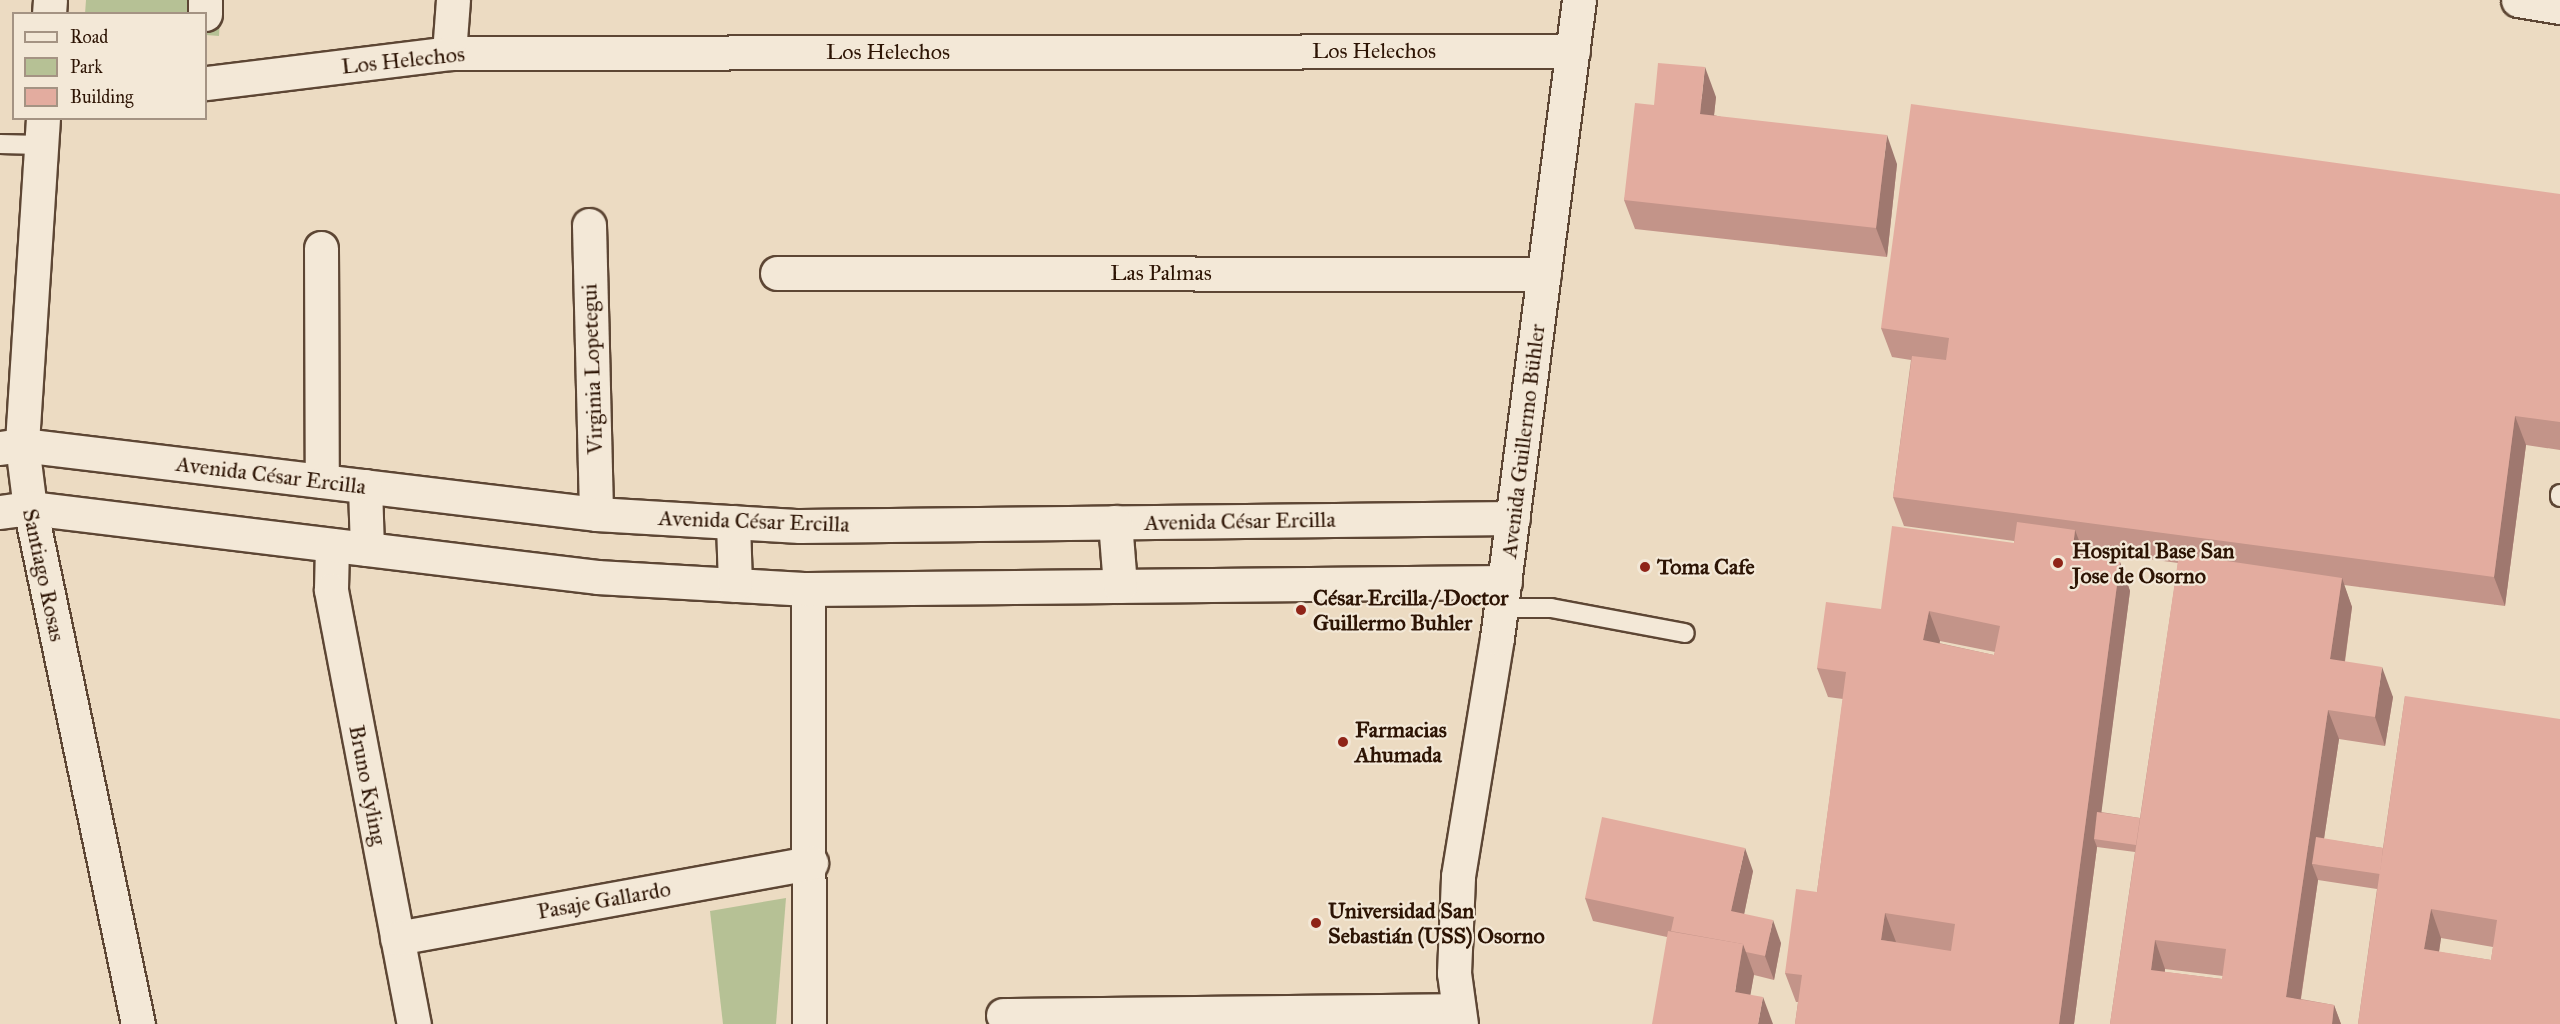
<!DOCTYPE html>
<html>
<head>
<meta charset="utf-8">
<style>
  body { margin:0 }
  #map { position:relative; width:2560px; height:1024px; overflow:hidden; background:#ecdbc2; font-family:"IM FELL Great Primer",serif }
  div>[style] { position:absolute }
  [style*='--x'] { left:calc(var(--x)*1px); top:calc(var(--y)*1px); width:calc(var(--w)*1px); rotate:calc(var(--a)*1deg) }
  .green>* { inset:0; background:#b6c195 }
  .roads { filter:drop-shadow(2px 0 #5d4634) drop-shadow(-2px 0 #5d4634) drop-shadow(0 2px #5d4634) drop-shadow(0 -2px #5d4634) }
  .service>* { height:18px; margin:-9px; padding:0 9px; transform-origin:9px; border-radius:9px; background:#f3e8d7 }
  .minor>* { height:33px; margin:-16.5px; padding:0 16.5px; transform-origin:16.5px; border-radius:16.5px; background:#f3e8d7 }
  .tertiary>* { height:33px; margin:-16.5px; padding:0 16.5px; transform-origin:16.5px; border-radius:16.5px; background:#f3e8d7 }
  .secondary>* { height:33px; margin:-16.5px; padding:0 16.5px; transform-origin:16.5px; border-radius:16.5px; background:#f3e8d7 }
  .wall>* { inset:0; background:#c39489 }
  .shaded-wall>* { inset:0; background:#9f786f }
  .building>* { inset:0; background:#e3ac9f }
  .dots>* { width:16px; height:16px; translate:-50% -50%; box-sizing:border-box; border:3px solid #f3e8d7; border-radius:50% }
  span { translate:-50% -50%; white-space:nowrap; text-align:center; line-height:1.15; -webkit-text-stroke:4.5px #f3e8d7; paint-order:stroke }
  .street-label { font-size:22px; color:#2d1404 }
  .poi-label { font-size:22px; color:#2d1404; font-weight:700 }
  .left { translate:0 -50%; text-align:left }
  .legend { position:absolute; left:12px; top:12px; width:195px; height:108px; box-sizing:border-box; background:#f3e8d7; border:2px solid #a49383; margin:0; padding:8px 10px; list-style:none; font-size:18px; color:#2d1404 }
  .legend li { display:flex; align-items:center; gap:12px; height:30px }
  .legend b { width:30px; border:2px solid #a49383 }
</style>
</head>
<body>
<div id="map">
  <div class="green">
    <i style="clip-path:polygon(86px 0,221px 0,219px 36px,206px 35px,206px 14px,85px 14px)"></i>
    <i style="clip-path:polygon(786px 898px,776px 1024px,723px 1024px,710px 911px)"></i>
  </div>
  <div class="roads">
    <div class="service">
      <i style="--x:0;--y:144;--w:41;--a:1.4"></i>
      <i style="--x:2560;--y:494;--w:3;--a:90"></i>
      <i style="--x:1502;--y:608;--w:49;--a:0"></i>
      <i style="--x:1551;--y:608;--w:136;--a:10.6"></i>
    </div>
    <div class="minor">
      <i style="--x:2518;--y:0;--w:43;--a:9.5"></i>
      <i style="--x:205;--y:14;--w:14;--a:-90"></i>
      <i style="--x:449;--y:53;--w:53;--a:-85.7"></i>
      <i style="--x:206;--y:83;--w:245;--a:-7"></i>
      <i style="--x:449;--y:53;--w:1124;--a:-0.1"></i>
      <i style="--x:589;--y:225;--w:289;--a:88.6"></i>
      <i style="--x:321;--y:248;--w:233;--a:89.8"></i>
      <i style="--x:777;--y:273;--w:767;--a:0.07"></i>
      <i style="--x:332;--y:545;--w:45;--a:91.3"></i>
      <i style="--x:331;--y:590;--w:442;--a:79.2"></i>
      <i style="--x:808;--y:589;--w:435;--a:89.9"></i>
      <i style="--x:397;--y:938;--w:421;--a:-10.3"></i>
      <i style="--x:1003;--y:1015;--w:454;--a:-0.6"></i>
    </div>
    <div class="tertiary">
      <i style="--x:49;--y:14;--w:14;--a:-86"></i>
      <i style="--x:43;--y:118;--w:328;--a:93.7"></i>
      <i style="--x:22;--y:445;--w:64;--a:82.8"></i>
      <i style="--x:30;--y:508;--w:527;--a:78.18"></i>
    </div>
    <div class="secondary">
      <i style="--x:0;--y:448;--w:22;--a:-8"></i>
      <i style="--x:22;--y:445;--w:578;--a:6.85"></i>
      <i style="--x:596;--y:514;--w:204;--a:3.4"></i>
      <i style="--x:800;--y:526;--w:713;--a:-0.64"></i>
      <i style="--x:365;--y:486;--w:63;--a:88.2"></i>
      <i style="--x:0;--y:512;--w:30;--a:-8"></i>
      <i style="--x:30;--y:508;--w:571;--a:6.94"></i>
      <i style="--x:597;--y:577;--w:211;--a:3.3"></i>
      <i style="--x:808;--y:589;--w:697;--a:-0.58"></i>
      <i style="--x:733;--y:522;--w:63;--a:88.2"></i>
      <i style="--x:1115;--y:522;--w:64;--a:85.5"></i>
      <i style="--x:1461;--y:1024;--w:51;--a:-97.8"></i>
      <i style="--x:1454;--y:973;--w:97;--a:-87.6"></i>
      <i style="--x:1458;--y:876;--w:241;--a:-80.7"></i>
      <i style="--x:1497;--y:638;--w:643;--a:-82.68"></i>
    </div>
  </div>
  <div class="wall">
    <i style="clip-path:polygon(1716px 97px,1714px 115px,1897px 164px,1887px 257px,1635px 229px,1624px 200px,1654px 105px)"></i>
    <i style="clip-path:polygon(evenodd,2560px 194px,2560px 450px,2526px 445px,2505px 606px,2344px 585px,2352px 607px,2345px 662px,2393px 697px,2385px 746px,2339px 739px,2324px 839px,2383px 848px,2405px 696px,2560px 1024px,2358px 1024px,2377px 889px,2318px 880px,2301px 999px,2334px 1005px,2341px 1024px,2110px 1024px,2135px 852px,2097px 847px,2074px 1024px,1795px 1024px,1798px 1002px,1796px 1002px,1785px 973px,1817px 892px,1843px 699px,1828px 697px,1817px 668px,1881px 609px,2014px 543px,2014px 541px,1904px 526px,1893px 497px,1911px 360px,1892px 357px,1881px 328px,2560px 194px,2082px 550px,2178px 563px,2140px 818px,2101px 812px,2130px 591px,2120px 562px,2085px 557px,2082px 550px,2560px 194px,1940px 641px,1995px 652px,1994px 655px,1939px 643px,1940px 641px,2560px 194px,2441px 938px,2493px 947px,2491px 960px,2439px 952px,2441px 938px,2560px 194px,2165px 969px,2223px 976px,2222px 979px,2165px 972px,2165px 969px)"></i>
    <i style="clip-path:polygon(1753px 871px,1744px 914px,1781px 943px,1774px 980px,1754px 975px,1750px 995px,1667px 937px,1593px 921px,1585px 898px)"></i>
  </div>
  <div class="shaded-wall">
    <i style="clip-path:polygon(1705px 67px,1716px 97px,1711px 143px,1700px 114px)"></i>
    <i style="clip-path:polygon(1887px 135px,1897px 164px,1887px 257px,1876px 228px)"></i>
    <i style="clip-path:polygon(2515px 416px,2526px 445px,2505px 606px,2494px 577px)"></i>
    <i style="clip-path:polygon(2075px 530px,2086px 559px,2072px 556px)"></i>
    <i style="clip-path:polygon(2120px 562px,2130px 591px,2098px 839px,2094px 839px,2097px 847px,2074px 1024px,2059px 1024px)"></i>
    <i style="clip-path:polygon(2342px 578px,2352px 607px,2341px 688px,2330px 659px)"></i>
    <i style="clip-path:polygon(1929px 611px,1940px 641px,1934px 669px,1923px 640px)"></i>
    <i style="clip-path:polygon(2382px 667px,2393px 697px,2385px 746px,2375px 717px)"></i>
    <i style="clip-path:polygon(2328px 710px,2339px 739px,2320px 865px,2312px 864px,2318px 880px,2297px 1024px,2286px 997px)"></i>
    <i style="clip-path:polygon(1745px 848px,1753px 871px,1740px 934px,1731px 911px)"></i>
    <i style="clip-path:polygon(2431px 909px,2441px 938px,2435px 978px,2424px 949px)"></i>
    <i style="clip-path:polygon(1885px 913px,1896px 942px,1881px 940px)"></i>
    <i style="clip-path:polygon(1773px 920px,1781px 943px,1774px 980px,1765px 956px)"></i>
    <i style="clip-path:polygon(2155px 940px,2165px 969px,2161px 999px,2151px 970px)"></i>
    <i style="clip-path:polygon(1743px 944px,1754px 974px,1746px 1021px,1735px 992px)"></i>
    <i style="clip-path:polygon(1763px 997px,1773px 1024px,1758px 1024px)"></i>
    <i style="clip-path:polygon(2334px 1005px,2341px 1024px,2332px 1024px)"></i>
  </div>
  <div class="building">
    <i style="clip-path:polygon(1658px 63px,1705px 67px,1700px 114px,1887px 135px,1876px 228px,1624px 200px,1635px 103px,1654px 105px)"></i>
    <i style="clip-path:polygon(1911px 104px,2560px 194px,2560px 422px,2515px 416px,2494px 577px,1893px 497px,1912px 356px,1946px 360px,1949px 338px,1881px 328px)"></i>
    <i style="clip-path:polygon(evenodd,2017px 522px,2075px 530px,2072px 556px,2120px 562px,2059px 1024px,1795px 1024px,1802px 975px,1785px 973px,1796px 889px,1817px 892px,1846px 672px,1817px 668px,1826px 602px,1881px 609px,1892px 526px,2014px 543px,2017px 522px,1929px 611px,2000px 626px,1994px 655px,1923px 640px,1929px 611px,2017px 522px,1885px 913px,1955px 924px,1951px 951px,1881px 940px,1885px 913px)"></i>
    <i style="clip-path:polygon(evenodd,2179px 554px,2342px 578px,2330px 659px,2382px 667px,2375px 717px,2328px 710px,2286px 997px,2334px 1005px,2332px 1024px,2110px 1024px,2179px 554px,2155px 940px,2226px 949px,2222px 979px,2151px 970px,2155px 940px)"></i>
    <i style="clip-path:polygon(evenodd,2405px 696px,2560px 719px,2560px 1024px,2358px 1024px,2405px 696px,2431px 909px,2497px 920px,2491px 960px,2424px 949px,2431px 909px)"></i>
    <i style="clip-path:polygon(2097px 812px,2140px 818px,2136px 845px,2094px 839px)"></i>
    <i style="clip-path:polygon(1602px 817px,1745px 848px,1731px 911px,1773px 920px,1765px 956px,1746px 952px,1743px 944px,1671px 931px,1674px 917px,1585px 898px)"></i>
    <i style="clip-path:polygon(2316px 837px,2383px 848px,2380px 874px,2312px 864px)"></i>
    <i style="clip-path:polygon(1668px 931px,1743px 944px,1735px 992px,1763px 997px,1758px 1024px,1652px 1024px)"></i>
  </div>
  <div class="dots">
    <i style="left:2058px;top:563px;background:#8f2418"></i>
    <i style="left:1645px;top:567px;background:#8f2418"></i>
    <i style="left:1301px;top:610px;background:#8f2418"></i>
    <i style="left:1343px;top:742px;background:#8f2418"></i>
    <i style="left:1316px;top:923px;background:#8f2418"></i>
  </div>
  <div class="street-label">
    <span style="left:1374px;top:51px">Los Helechos</span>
    <span style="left:888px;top:52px">Los Helechos</span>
    <span style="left:403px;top:60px;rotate:-6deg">Los Helechos</span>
    <span style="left:1161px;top:273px">Las Palmas</span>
    <span style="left:592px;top:369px;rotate:-92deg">Virginia Lopetegui</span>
    <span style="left:1523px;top:441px;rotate:-83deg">Avenida Guillermo Bühler</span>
    <span style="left:271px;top:475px;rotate:7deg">Avenida César Ercilla</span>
    <span style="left:754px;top:521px;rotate:2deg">Avenida César Ercilla</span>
    <span style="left:1240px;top:521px;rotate:-1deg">Avenida César Ercilla</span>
    <span style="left:44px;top:575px;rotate:78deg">Santiago Rosas</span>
    <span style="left:368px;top:785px;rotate:79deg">Bruno Kyling</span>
    <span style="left:604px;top:900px;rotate:-10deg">Pasaje Gallardo</span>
  </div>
  <div class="poi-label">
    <span class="left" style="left:2072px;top:563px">Hospital Base San<br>Jose de Osorno</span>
    <span class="left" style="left:1657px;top:567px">Toma Cafe</span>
    <span class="left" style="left:1313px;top:610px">César Ercilla / Doctor<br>Guillermo Buhler</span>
    <span class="left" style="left:1355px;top:742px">Farmacias<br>Ahumada</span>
    <span class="left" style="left:1328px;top:923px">Universidad San<br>Sebastián (USS) Osorno</span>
  </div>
  <ul class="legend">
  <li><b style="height:8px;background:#f3e8d7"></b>Road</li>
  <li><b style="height:16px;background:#b6c195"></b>Park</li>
  <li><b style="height:16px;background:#e3ac9f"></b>Building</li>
  </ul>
</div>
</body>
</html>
